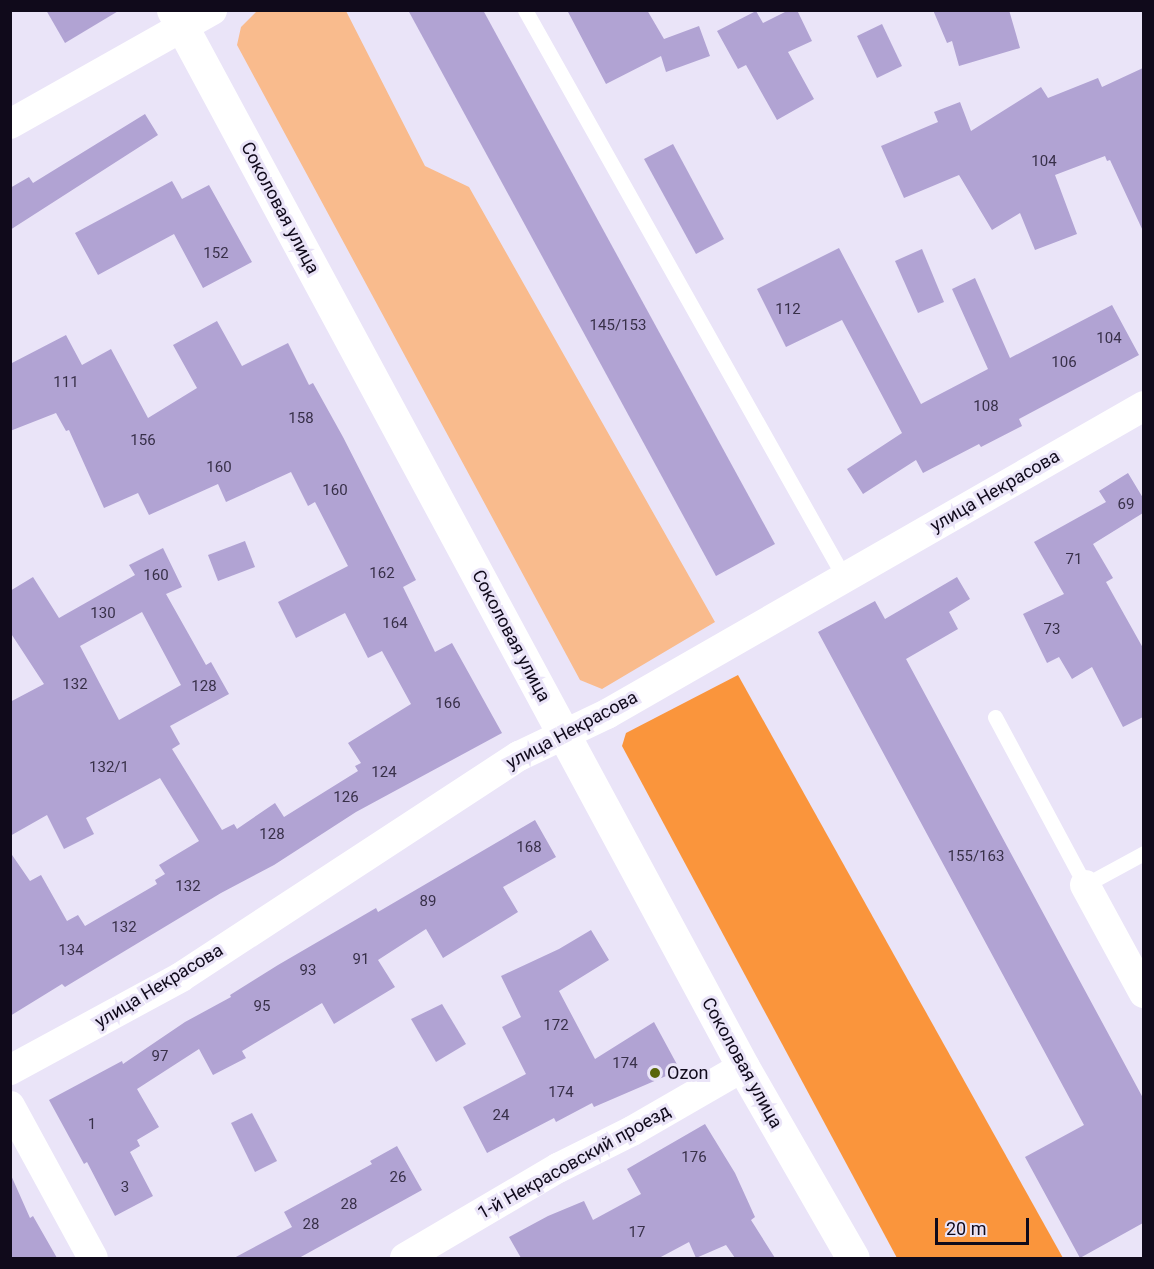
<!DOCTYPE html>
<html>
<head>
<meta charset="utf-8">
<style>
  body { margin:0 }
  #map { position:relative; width:1154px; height:1269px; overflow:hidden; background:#eae4f8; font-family:Roboto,sans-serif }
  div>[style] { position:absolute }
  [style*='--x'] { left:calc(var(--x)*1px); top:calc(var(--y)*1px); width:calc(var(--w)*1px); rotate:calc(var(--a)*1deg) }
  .green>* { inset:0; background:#f9bb8d }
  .forest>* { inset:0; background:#fa953c }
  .building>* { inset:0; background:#b1a3d3 }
  .service>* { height:15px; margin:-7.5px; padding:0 7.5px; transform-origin:7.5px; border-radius:7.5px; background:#fff }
  .minor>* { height:30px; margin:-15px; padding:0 15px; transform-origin:15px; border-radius:15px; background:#fff }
  .primary>* { height:33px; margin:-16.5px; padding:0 16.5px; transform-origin:16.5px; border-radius:16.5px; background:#fff }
  .dots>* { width:16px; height:16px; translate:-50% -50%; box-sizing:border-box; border:3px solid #eae4f8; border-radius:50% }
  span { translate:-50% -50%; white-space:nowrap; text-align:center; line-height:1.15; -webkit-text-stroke:6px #eae4f8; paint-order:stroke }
  .number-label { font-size:15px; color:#383049 }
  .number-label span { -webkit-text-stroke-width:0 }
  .street-label { font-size:18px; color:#100a1b }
  .poi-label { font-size:18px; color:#100a1b }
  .left { translate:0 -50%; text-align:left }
  .frame { position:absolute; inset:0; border:12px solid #100a1b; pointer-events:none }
  .scale { position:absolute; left:935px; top:1218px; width:94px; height:27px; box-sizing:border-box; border:3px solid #100a1b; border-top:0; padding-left:8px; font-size:18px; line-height:21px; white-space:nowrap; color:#100a1b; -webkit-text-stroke:4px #eae4f8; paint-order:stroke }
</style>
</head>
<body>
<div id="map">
  <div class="green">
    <i style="clip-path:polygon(258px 10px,346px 11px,425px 166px,469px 187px,715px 622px,602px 689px,580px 680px,237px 45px,241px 27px)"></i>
  </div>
  <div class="forest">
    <i style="clip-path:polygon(738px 675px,1063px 1258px,897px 1258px,622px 746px,626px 733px)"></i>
  </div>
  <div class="building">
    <i style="clip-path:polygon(46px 10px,120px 10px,65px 43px)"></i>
    <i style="clip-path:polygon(408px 10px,483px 10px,775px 544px,716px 576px)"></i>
    <i style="clip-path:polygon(567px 10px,647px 10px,664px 39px,699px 26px,710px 56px,666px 72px,661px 56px,606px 84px)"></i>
    <i style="clip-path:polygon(789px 10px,797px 10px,812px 41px,788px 52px,814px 99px,777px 120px,746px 65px,738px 69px,717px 31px,756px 11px,763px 23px)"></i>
    <i style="clip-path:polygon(933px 10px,1009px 10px,1020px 48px,959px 66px,952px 41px,947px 43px)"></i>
    <i style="clip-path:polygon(882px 24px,902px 66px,877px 78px,857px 36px)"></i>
    <i style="clip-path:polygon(1143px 68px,1143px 231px,1110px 160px,1107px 161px,1105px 156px,1055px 175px,1077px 234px,1035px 250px,1020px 213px,992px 230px,959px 175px,904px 198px,881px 146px,938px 122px,934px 112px,960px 102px,971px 131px,1041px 87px,1048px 98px,1098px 78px,1102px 87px)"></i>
    <i style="clip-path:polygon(145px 114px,158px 135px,10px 230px,10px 188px,29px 177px,33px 183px)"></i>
    <i style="clip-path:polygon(673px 144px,724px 239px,696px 254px,644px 159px)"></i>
    <i style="clip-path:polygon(172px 181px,182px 199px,209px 185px,252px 262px,203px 288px,174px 234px,98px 275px,75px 233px)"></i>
    <i style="clip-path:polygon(839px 248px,921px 404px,988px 369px,952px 289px,975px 278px,1010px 358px,1112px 305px,1139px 355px,1019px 419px,1022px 426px,981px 447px,979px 444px,923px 473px,916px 460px,863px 494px,847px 469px,902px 433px,842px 320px,786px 347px,757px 289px)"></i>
    <i style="clip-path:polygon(922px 249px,944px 302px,918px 313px,895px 261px)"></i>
    <i style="clip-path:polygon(evenodd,217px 321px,242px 366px,288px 343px,309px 385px,313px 383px,343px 437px,416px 580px,403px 587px,435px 652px,452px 643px,502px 733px,356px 812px,274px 865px,221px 893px,65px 987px,62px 984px,10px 1016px,10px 852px,30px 881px,41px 875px,67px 921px,78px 915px,85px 926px,157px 884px,155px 880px,165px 874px,159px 865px,199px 841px,160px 778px,86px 818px,94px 834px,64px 849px,47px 815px,10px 836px,10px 702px,44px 684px,10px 632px,10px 591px,33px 577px,59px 618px,135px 575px,129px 565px,163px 548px,182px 587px,166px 594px,206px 665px,211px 662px,229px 694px,170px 726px,180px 744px,172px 749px,222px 830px,234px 824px,237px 829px,275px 803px,284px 817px,358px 771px,355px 766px,361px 763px,348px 743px,411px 704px,382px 651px,368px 658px,345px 613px,296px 638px,278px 602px,348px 566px,315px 502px,308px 506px,291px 472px,226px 502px,218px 484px,149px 515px,138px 493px,104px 508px,69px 430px,66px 431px,56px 413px,10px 431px,10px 364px,66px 335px,82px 365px,111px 349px,148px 418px,197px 388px,173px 345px,217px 321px,142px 612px,181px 685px,119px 720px,80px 646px,142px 612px)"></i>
    <i style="clip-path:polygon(1128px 473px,1143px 498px,1143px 513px,1093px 544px,1113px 578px,1106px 582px,1143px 648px,1143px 717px,1123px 727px,1092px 667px,1072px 679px,1059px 657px,1047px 663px,1023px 614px,1064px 594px,1034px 542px,1106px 502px,1099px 491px)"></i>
    <i style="clip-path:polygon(245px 541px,255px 567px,218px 581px,208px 555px)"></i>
    <i style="clip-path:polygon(957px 577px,970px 599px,949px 612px,958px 629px,906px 659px,1143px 1098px,1143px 1223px,1080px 1258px,1025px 1157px,1084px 1125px,818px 632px,875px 601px,885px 619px)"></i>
    <i style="clip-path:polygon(535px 820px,556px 857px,503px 887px,518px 912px,443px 958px,426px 929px,378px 960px,395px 987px,334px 1024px,322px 1003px,242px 1051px,246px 1058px,213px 1075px,199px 1049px,137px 1089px,159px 1127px,137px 1140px,140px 1146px,130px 1152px,153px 1196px,115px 1216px,87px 1162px,84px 1164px,49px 1100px,122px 1061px,123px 1064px,185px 1022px,231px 997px,230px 995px,278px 965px,376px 908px,378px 912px)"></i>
    <i style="clip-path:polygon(591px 930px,609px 960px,559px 991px,595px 1059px,654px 1022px,680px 1070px,594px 1107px,592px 1103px,556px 1122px,554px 1118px,487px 1153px,463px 1107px,526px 1074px,502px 1027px,521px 1017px,501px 976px,559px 949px)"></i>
    <i style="clip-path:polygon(442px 1004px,466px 1044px,436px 1062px,411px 1019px)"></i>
    <i style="clip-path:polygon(252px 1113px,277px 1161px,255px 1172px,231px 1123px)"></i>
    <i style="clip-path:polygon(705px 1124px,735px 1173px,755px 1217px,751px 1220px,775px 1258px,735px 1258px,726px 1245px,696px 1258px,689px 1242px,659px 1258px,521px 1258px,509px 1237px,548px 1216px,584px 1201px,593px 1220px,641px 1194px,627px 1169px)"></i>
    <i style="clip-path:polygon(397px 1146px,422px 1190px,299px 1258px,234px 1258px,292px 1227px,284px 1212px,372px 1164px,370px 1161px)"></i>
    <i style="clip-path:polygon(10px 1173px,30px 1218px,33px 1216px,57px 1258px,10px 1258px)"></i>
  </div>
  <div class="service">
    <i style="--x:525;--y:10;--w:651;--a:60.64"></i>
    <i style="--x:995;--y:717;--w:191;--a:61.8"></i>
    <i style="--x:1085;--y:885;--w:67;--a:-28.5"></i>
  </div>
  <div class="minor">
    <i style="--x:10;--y:124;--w:232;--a:-29.4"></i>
    <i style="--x:1085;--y:885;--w:123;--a:61.4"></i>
    <i style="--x:10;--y:1070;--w:195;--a:-28.5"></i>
    <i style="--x:181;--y:977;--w:404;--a:-33.2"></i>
    <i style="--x:519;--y:756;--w:98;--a:-25.5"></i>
    <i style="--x:607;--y:714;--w:619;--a:-29.84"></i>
    <i style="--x:10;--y:1106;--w:173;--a:61.4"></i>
    <i style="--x:405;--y:1258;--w:178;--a:-30.5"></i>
    <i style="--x:558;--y:1168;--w:83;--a:-26.6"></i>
    <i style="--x:632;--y:1131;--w:128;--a:-30"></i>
  </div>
  <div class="primary">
    <i style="--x:173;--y:10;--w:1201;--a:61.66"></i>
    <i style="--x:743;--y:1067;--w:220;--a:60.1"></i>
  </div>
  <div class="dots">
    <i style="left:655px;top:1073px;background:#5a660b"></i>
  </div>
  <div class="number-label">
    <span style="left:1044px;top:162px">104</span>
    <span style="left:216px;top:254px">152</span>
    <span style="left:788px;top:310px">112</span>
    <span style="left:618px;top:326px">145/153</span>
    <span style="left:1109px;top:339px">104</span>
    <span style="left:1064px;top:363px">106</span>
    <span style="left:66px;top:383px">111</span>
    <span style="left:986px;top:407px">108</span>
    <span style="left:301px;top:419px">158</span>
    <span style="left:143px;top:441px">156</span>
    <span style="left:219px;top:468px">160</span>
    <span style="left:335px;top:491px">160</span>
    <span style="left:1126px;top:505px">69</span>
    <span style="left:1074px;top:560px">71</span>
    <span style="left:382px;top:574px">162</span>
    <span style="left:156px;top:576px">160</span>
    <span style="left:103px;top:614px">130</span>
    <span style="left:395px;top:624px">164</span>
    <span style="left:1052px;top:630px">73</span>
    <span style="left:75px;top:685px">132</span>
    <span style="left:204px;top:687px">128</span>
    <span style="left:448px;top:704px">166</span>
    <span style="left:109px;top:768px">132/1</span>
    <span style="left:384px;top:773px">124</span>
    <span style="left:346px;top:798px">126</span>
    <span style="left:272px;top:835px">128</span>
    <span style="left:529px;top:848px">168</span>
    <span style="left:976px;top:857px">155/163</span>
    <span style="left:188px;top:887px">132</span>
    <span style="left:428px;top:902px">89</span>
    <span style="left:124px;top:928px">132</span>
    <span style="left:71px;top:951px">134</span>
    <span style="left:361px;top:960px">91</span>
    <span style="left:308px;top:971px">93</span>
    <span style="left:262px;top:1007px">95</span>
    <span style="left:556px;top:1026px">172</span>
    <span style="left:160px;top:1057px">97</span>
    <span style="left:625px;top:1064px">174</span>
    <span style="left:561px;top:1093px">174</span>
    <span style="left:501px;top:1116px">24</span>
    <span style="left:92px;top:1125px">1</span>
    <span style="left:694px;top:1158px">176</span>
    <span style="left:398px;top:1178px">26</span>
    <span style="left:125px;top:1188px">3</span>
    <span style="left:349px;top:1205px">28</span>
    <span style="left:311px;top:1225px">28</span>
    <span style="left:637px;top:1233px">17</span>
  </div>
  <div class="street-label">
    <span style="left:280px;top:208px;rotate:62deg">Соколовая улица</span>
    <span style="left:995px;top:491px;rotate:-30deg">улица Некрасова</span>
    <span style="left:511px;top:636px;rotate:62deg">Соколовая улица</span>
    <span style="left:572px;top:730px;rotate:-28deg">улица Некрасова</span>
    <span style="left:159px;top:986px;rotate:-31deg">улица Некрасова</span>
    <span style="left:742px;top:1063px;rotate:61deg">Соколовая улица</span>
    <span style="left:574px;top:1162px;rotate:-29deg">1-й Некрасовский проезд</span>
  </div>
  <div class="poi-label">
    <span class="left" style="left:667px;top:1073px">Ozon</span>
  </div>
  <div class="frame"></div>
  <div class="scale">20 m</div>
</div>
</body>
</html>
